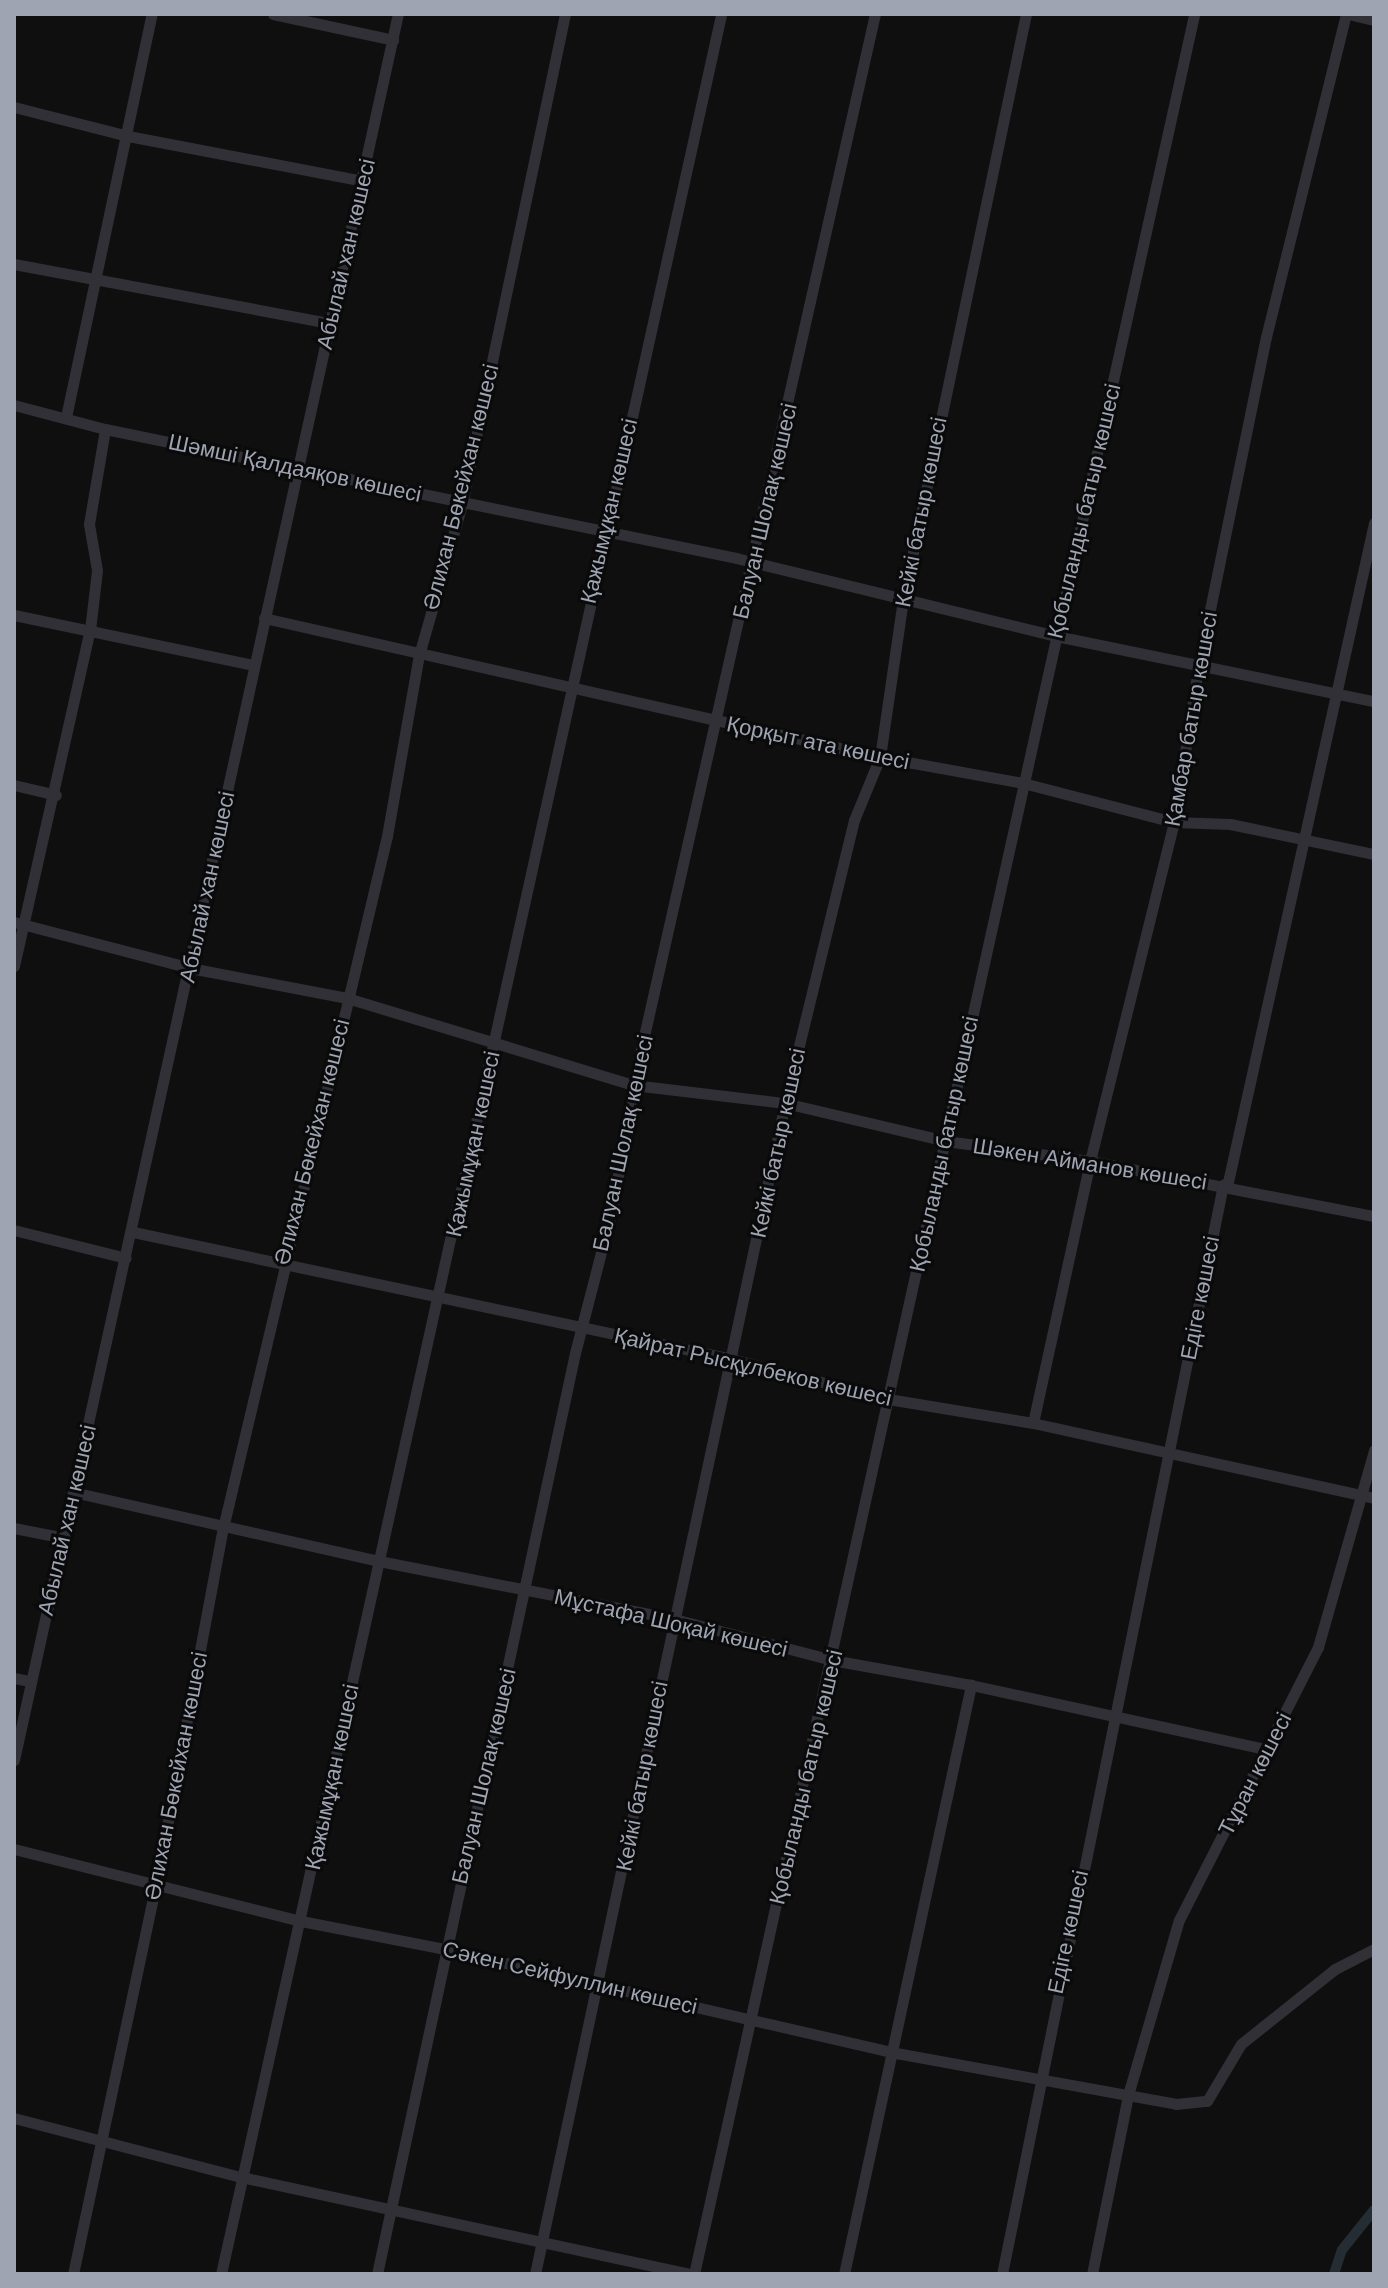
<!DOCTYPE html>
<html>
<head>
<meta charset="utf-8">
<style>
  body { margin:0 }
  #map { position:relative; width:1388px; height:2288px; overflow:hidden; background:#0f0f10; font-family:"DM Sans",sans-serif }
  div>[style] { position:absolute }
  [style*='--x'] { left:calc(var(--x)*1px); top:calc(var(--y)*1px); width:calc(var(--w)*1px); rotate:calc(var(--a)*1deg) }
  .canal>* { height:10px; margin:-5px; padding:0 5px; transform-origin:5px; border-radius:5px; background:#252d34 }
  .minor>* { height:11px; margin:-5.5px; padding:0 5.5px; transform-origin:5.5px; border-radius:5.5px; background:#303036 }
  span { translate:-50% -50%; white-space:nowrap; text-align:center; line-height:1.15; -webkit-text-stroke:6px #0a0a0b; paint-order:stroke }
  .street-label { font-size:22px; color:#9fa4b3 }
  .frame { position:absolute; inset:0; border:16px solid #9fa4b3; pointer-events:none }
</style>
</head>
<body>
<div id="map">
  <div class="canal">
    <i style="--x:1334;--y:2274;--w:25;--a:-72"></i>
    <i style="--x:1342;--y:2250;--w:51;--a:-51.3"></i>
  </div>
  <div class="minor">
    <i style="--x:273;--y:14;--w:123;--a:12.2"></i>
    <i style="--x:1348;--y:14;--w:27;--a:13"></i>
    <i style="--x:14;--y:107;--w:118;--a:14.3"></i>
    <i style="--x:128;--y:136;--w:239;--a:10.8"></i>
    <i style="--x:14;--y:264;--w:321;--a:10.6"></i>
    <i style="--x:14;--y:405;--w:94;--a:14.8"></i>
    <i style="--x:105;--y:429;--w:644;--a:11.55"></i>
    <i style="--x:736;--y:558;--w:329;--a:13.7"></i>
    <i style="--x:1056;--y:636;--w:325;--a:11.6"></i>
    <i style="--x:66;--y:417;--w:412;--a:-78"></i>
    <i style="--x:14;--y:615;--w:245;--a:11.8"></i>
    <i style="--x:264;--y:618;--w:631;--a:12.72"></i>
    <i style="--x:880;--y:757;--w:145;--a:10.3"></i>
    <i style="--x:1023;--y:783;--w:156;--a:14.5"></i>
    <i style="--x:1174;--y:822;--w:56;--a:2"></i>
    <i style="--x:1230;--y:824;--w:147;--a:11.8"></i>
    <i style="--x:14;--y:785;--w:43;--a:13.4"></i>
    <i style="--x:14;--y:922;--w:182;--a:14.6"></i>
    <i style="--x:190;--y:968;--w:160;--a:10.8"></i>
    <i style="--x:347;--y:998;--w:299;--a:16.9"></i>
    <i style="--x:633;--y:1085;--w:153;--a:6.8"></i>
    <i style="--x:785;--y:1103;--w:165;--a:13.3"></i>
    <i style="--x:946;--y:1141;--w:145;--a:7.9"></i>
    <i style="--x:1090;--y:1161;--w:289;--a:11"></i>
    <i style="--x:14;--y:966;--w:344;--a:-77.3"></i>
    <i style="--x:90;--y:630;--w:60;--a:-83.3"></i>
    <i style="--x:97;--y:570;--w:47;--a:-99.9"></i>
    <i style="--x:89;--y:524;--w:96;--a:-80.4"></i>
    <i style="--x:14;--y:1230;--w:115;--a:14"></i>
    <i style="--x:133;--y:1232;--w:612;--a:11.97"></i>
    <i style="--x:732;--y:1359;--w:161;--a:14.4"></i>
    <i style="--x:888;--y:1399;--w:147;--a:9.4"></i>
    <i style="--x:1033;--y:1423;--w:349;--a:12.4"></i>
    <i style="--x:1033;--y:1423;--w:268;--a:-77.7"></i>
    <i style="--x:1090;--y:1161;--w:349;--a:-76.1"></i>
    <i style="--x:1174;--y:822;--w:161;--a:-81.1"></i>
    <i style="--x:1199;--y:663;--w:333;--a:-78.4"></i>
    <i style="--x:1266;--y:337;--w:333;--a:-76.1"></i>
    <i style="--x:73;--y:1492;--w:314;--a:12.7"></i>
    <i style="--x:379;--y:1561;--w:301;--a:11.1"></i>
    <i style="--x:674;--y:1619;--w:163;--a:14.5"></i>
    <i style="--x:832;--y:1660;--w:141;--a:10.2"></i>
    <i style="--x:971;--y:1685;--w:305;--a:12.3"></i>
    <i style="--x:14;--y:1528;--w:52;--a:11.1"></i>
    <i style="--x:14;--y:1678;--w:16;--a:11"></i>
    <i style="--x:14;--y:1760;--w:1788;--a:-77.6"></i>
    <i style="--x:14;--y:1849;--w:296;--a:14.1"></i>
    <i style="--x:301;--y:1921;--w:147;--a:11"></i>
    <i style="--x:445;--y:1949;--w:463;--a:13"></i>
    <i style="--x:896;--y:2053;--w:285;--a:10.3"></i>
    <i style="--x:1176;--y:2104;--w:31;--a:-6"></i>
    <i style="--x:1207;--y:2101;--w:66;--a:-59.2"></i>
    <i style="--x:1241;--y:2044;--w:120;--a:-38.6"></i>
    <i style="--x:1335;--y:1969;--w:44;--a:-27.1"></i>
    <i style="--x:14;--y:2118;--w:235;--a:14.6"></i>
    <i style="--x:241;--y:2177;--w:459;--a:12.2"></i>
    <i style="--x:73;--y:2274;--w:398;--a:-78"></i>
    <i style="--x:156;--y:1885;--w:363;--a:-79.4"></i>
    <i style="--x:223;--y:1528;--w:711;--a:-76.67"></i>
    <i style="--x:387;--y:836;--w:184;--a:-80"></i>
    <i style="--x:419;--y:655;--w:157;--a:-74.1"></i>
    <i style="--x:462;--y:504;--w:501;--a:-78.13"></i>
    <i style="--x:221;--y:2274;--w:2315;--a:-77.52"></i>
    <i style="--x:377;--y:2274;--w:942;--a:-77.87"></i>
    <i style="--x:575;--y:1353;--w:152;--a:-75.5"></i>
    <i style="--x:613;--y:1206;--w:123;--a:-80.6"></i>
    <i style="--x:633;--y:1085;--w:1098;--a:-77.27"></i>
    <i style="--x:535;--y:2274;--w:1197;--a:-77.95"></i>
    <i style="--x:785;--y:1103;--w:291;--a:-76.3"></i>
    <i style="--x:854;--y:820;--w:68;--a:-67.6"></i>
    <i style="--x:880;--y:757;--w:159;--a:-81.7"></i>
    <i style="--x:903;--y:600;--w:599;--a:-78.15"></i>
    <i style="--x:694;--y:2274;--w:2315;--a:-77.52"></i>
    <i style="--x:844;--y:2274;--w:603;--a:-77.83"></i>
    <i style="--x:1002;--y:2274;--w:1111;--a:-78.53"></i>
    <i style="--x:1223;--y:1185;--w:6;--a:-31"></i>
    <i style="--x:1228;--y:1182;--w:675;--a:-77.51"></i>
    <i style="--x:1092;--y:2274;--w:183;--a:-78.6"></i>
    <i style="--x:1128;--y:2095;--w:182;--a:-73.8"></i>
    <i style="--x:1179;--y:1920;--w:306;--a:-63"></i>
    <i style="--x:1318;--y:1647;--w:205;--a:-74.1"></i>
  </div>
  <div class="street-label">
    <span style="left:346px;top:254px;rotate:-77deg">Абылай хан көшесі</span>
    <span style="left:295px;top:468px;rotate:12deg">Шәмші Қалдаяқов көшесі</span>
    <span style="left:461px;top:487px;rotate:-76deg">Әлихан Бөкейхан көшесі</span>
    <span style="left:609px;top:511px;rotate:-77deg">Қажымұқан көшесі</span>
    <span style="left:765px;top:511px;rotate:-77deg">Балуан Шолақ көшесі</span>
    <span style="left:1084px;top:511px;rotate:-77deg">Қобыланды батыр көшесі</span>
    <span style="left:921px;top:512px;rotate:-79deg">Кейкі батыр көшесі</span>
    <span style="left:1191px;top:719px;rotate:-80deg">Қамбар батыр көшесі</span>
    <span style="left:818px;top:743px;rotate:12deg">Қорқыт ата көшесі</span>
    <span style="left:207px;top:887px;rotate:-78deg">Абылай хан көшесі</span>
    <span style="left:312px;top:1142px;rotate:-76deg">Әлихан Бөкейхан көшесі</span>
    <span style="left:623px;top:1143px;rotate:-78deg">Балуан Шолақ көшесі</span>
    <span style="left:778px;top:1143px;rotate:-78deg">Кейкі батыр көшесі</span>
    <span style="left:473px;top:1144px;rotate:-78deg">Қажымұқан көшесі</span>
    <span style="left:944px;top:1144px;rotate:-78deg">Қобыланды батыр көшесі</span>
    <span style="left:1090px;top:1164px;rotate:9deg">Шәкен Айманов көшесі</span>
    <span style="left:1200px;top:1298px;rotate:-79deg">Едіге көшесі</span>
    <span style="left:753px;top:1367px;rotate:13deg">Қайрат Рысқұлбеков көшесі</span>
    <span style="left:67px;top:1520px;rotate:-77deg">Абылай хан көшесі</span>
    <span style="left:671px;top:1623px;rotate:13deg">Мұстафа Шоқай көшесі</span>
    <span style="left:1255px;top:1774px;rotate:-63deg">Тұран көшесі</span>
    <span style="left:176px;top:1776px;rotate:-79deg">Әлихан Бөкейхан көшесі</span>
    <span style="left:484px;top:1776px;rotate:-77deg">Балуан Шолақ көшесі</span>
    <span style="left:642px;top:1776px;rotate:-79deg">Кейкі батыр көшесі</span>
    <span style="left:332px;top:1777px;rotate:-78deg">Қажымұқан көшесі</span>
    <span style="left:806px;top:1777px;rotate:-77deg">Қобыланды батыр көшесі</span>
    <span style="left:1068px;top:1932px;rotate:-78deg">Едіге көшесі</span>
    <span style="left:570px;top:1978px;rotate:13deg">Сәкен Сейфуллин көшесі</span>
  </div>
  <div class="frame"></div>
</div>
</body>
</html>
